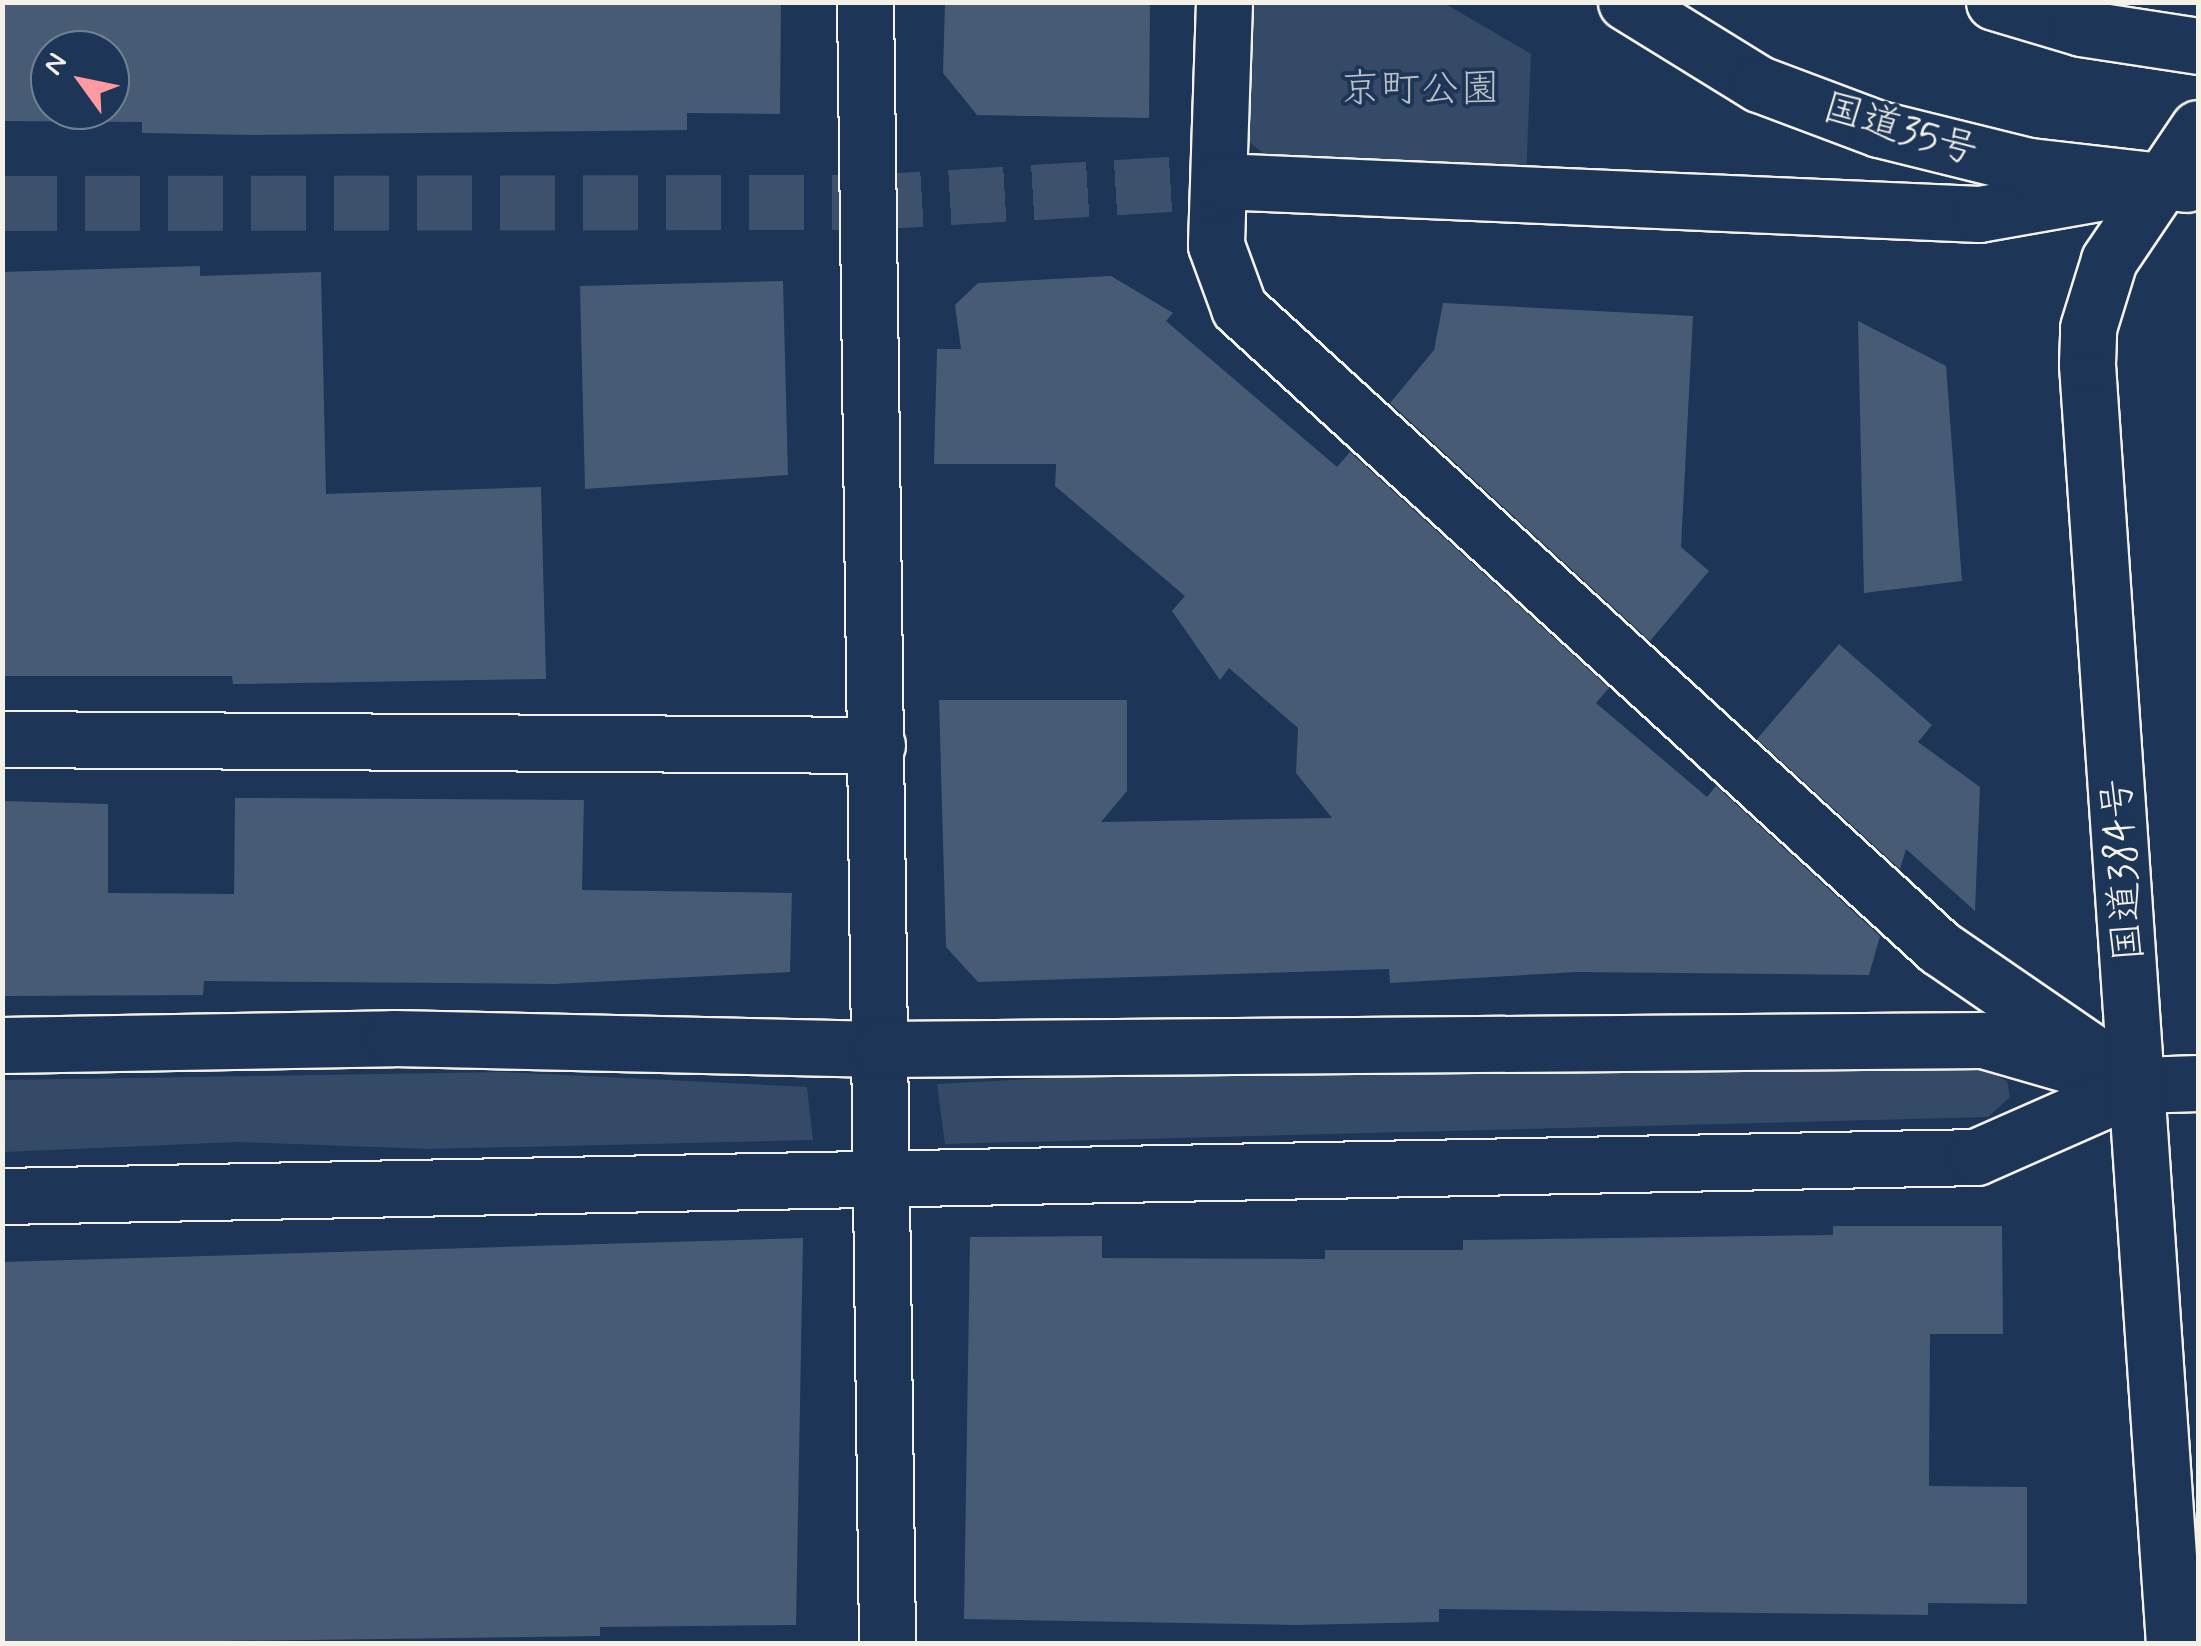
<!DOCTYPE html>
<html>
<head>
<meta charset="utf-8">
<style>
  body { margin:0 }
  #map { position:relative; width:2201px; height:1646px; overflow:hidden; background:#1d3557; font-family:Mynerve,"Klee One",sans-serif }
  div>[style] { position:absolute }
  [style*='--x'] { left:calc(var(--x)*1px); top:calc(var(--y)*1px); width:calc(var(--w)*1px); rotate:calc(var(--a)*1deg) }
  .green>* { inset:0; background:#354a67 }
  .building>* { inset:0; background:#485b74 }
  .pedestrian-tunnel>* { height:55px; margin-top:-27.5px; transform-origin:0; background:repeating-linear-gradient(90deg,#3d516d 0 55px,transparent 0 83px) }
  .roads { filter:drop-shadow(2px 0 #f4f1e8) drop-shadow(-2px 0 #f4f1e8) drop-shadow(0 2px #f4f1e8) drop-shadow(0 -2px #f4f1e8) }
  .minor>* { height:55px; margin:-27.5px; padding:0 27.5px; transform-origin:27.5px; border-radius:27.5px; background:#1d3557 }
  .tertiary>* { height:55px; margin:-27.5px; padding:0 27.5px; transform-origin:27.5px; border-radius:27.5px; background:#1d3557 }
  .trunk>* { height:55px; margin:-27.5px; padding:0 27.5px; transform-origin:27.5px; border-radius:27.5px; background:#1d3557 }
  span { translate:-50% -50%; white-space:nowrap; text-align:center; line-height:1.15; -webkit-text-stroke:8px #1d3557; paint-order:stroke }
  .park-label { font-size:40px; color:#bbbfc1 }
  .street-label { font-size:40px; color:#f4f1e8 }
  .frame { position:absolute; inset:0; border:5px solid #f4f1e8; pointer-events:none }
  .north { position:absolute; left:30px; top:30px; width:100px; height:100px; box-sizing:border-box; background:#1d3557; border:2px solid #738091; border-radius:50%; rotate:303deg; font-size:28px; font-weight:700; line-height:40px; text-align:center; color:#f4f1e8 }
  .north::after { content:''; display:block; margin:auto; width:35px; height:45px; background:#ff9aa2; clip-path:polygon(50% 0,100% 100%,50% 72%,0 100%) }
</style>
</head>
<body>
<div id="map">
  <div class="green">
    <i style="clip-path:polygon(1239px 3px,1444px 3px,1531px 54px,1526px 180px,1279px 165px,1241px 136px)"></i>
    <i style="clip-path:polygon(1975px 1065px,2007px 1081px,2010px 1097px,1988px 1117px,945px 1144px,937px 1084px,1202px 1070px)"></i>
    <i style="clip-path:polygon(505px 1072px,807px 1087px,813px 1140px,428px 1149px,238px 1142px,3px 1152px,3px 1080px)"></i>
  </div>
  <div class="building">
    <i style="clip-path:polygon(evenodd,2px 2px,781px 2px,780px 114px,687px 113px,687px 130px,252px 135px,142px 133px,142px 122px,2px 121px,2px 2px,50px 50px,110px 50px,110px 110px,50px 110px,50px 50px)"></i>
    <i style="clip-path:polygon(945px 2px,1150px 2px,1149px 118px,977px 115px,943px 73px)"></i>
    <i style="clip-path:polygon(200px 266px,200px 276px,321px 272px,326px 494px,541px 487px,546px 679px,233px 684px,232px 676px,2px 676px,2px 272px)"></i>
    <i style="clip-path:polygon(1111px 276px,1173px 313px,1166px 321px,1337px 467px,1350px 452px,1609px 688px,1596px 703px,1707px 797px,1716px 786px,1880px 936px,1869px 975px,1577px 972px,1390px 983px,1389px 969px,978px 982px,946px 947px,939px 700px,1127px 700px,1127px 791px,1101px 822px,1332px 818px,1296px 773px,1298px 728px,1229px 668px,1220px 680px,1172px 611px,1185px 596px,1055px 486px,1056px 464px,934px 464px,937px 349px,961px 349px,955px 305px,978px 283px)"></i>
    <i style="clip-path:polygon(783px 281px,788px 475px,585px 489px,580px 286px)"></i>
    <i style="clip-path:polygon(1443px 303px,1693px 316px,1681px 547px,1709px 571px,1650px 641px,1390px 403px,1434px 350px)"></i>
    <i style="clip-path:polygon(1858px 321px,1946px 366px,1962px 581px,1864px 593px)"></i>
    <i style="clip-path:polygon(1839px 644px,1932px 725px,1918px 742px,1980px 787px,1975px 911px,1906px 849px,1900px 869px,1757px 739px)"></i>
    <i style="clip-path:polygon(235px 798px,584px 800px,582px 890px,792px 893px,790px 972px,555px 984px,204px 981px,203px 995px,2px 996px,2px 801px,108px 804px,108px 893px,234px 894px)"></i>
    <i style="clip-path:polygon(1833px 1226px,2002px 1226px,2003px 1334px,1930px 1334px,1929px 1486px,2027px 1487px,2027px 1604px,1928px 1603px,1928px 1615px,1439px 1609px,1439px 1622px,1296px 1625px,964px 1619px,970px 1237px,1102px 1236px,1102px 1258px,1325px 1259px,1325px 1250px,1463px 1250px,1463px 1240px,1833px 1235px)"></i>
    <i style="clip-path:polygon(803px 1238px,796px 1625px,600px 1627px,600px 1636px,2px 1644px,2px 1262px)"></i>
  </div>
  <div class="pedestrian-tunnel">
    <i style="--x:2;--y:203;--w:865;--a:-0.07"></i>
    <i style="--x:867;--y:202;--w:354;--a:-3.4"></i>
  </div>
  <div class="roads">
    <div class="minor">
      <i style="--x:865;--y:2;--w:1642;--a:89.23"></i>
      <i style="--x:1224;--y:2;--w:243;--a:91.9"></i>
      <i style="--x:1216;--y:245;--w:67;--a:69.9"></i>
      <i style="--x:1239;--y:308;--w:949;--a:42.4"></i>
      <i style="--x:1940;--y:948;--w:194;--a:34.5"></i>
      <i style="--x:1220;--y:181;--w:760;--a:2.49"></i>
      <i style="--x:1979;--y:214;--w:167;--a:-10"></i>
      <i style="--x:2;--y:739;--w:875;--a:0.39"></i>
      <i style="--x:2;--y:1045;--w:391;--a:-1"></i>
      <i style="--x:393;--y:1038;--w:487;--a:1.3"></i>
      <i style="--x:880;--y:1049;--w:1103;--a:-0.47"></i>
      <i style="--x:1983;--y:1040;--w:162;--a:16.1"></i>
      <i style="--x:2;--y:1196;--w:1974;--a:-1.13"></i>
      <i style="--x:1976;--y:1157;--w:178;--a:-23.8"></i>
    </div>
    <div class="tertiary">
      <i style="--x:2139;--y:1085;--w:59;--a:-1.9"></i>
    </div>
    <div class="trunk">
      <i style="--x:1626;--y:2;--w:156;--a:31.7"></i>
      <i style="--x:1759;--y:84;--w:128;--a:20.6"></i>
      <i style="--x:1879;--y:129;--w:154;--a:13.9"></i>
      <i style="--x:2029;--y:166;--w:158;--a:6.5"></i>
      <i style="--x:1994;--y:2;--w:91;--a:16.6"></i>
      <i style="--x:2081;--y:28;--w:118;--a:8.7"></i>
      <i style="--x:2174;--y:1644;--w:1283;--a:-93.89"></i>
      <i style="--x:2087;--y:364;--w:36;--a:-88"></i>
      <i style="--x:2088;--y:328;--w:71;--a:-72.8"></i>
      <i style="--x:2109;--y:260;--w:159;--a:-56"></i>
    </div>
  </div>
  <div class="park-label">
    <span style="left:1420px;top:90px">京町公園</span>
  </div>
  <div class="street-label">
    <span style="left:1900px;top:130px;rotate:17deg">国道35号</span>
    <span style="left:2124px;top:870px;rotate:-94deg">国道384号</span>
  </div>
  <div class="frame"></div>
  <div class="north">N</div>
</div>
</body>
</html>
